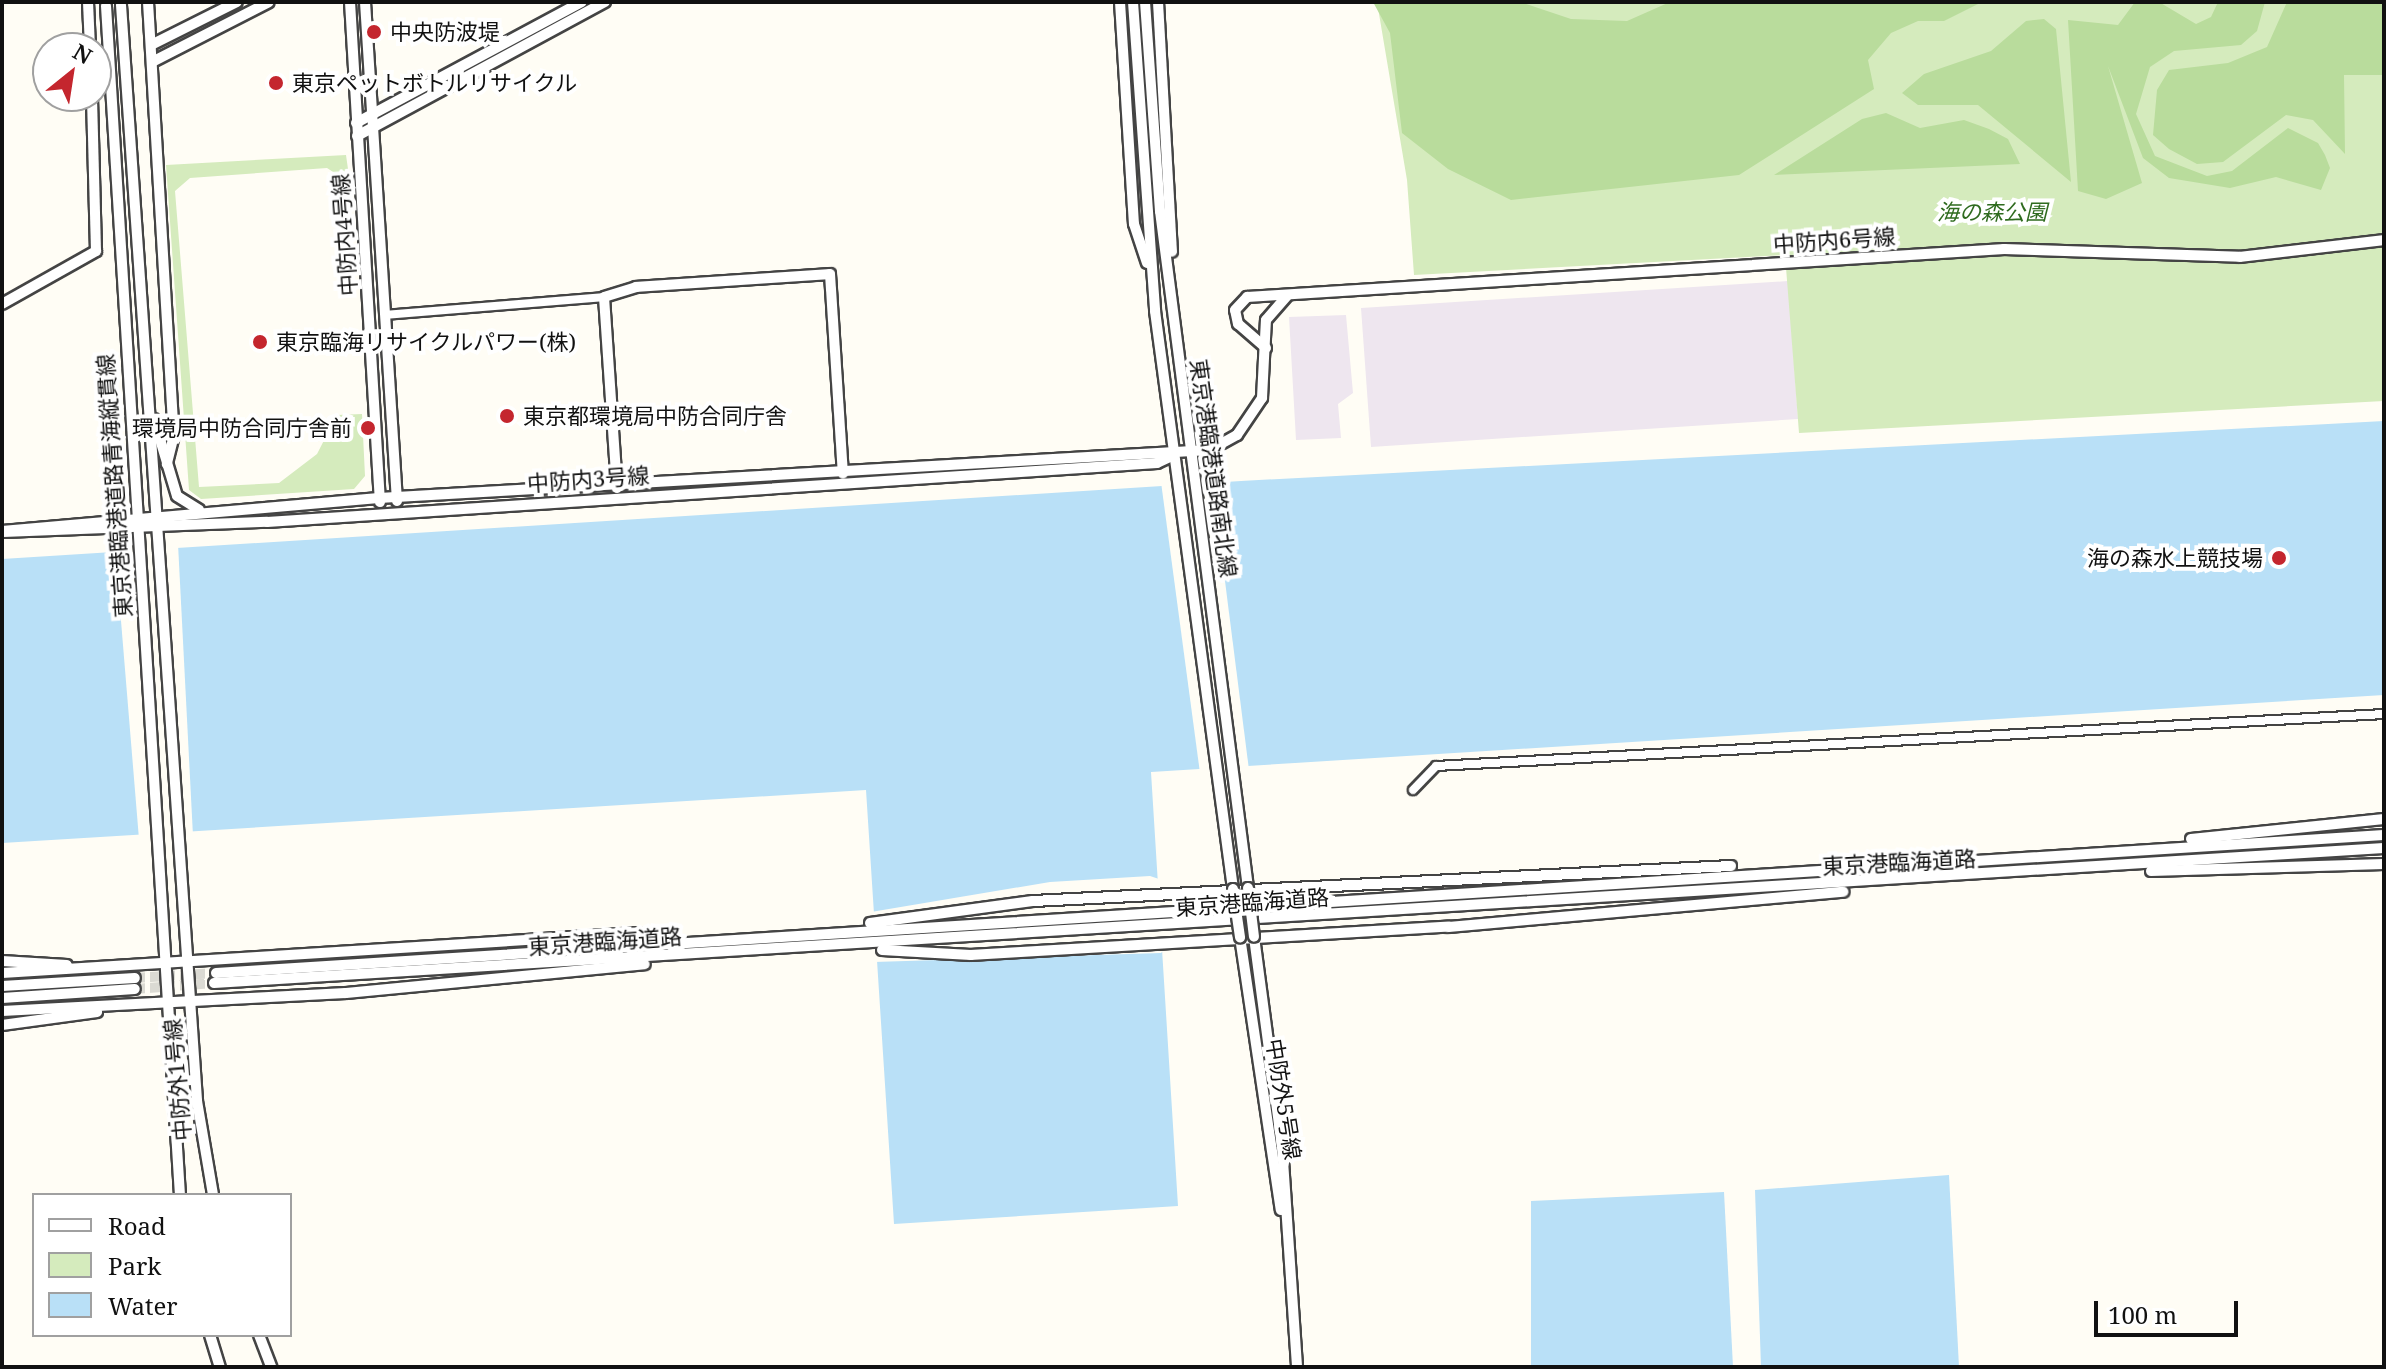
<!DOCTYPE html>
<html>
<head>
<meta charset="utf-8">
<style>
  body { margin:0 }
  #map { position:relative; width:2386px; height:1369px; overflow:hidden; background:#fffdf5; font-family:"Noto Serif","Noto Sans JP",serif }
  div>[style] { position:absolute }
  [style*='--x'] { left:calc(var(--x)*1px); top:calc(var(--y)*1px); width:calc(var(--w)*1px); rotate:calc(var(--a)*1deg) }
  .industrial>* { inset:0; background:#eee6ef }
  .green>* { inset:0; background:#d5ebbd }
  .forest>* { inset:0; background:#b9dc9c }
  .water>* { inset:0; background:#b9e0f7 }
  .pier>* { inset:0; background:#fffdf5 }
  .tertiary-tunnel>* { height:10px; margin-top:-5px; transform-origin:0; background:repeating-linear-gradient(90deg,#dbdad3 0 10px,transparent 0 15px) }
  .roads { filter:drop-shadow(2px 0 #444) drop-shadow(-2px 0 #444) drop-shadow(0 2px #444) drop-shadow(0 -2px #444) }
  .minor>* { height:8px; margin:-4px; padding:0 4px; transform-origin:4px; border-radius:4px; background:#fff }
  .tertiary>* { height:10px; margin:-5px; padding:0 5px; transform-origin:5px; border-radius:5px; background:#fff }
  .bridges { filter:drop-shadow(2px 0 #444) drop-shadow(-2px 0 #444) drop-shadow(0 2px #444) drop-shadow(0 -2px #444) }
  .tertiary-bridge>* { height:10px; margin:-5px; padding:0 5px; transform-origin:5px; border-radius:5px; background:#fff }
  .dots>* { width:22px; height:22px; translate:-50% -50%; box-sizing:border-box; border:4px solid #fff; border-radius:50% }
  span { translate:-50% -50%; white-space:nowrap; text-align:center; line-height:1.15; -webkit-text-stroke:8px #fff; paint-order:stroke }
  .poi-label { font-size:22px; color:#111 }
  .left { translate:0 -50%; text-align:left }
  .right { translate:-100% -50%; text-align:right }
  .park-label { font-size:22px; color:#2f6b1f; font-style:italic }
  .street-label { font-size:22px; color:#111 }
  .frame { position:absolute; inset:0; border:4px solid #111; pointer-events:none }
  .legend { position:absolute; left:32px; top:1193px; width:260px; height:144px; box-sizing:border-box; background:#fff; border:2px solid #a0a0a0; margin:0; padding:10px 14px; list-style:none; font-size:24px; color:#111 }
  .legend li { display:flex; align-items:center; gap:16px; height:40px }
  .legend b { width:40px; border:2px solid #a0a0a0 }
  .north { position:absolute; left:32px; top:32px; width:80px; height:80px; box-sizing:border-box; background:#fff; border:2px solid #a0a0a0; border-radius:50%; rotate:30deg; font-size:22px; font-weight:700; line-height:32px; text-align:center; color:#111 }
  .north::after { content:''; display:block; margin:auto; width:28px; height:36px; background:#c4262e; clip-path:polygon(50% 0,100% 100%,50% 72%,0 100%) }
  .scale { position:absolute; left:2094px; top:1301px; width:144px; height:36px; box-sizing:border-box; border:4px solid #111; border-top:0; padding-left:10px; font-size:24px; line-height:28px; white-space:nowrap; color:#111; -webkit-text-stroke:6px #fff; paint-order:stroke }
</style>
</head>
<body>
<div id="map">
  <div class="industrial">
    <i style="clip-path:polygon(1788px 281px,1798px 419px,1371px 447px,1361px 308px)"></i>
    <i style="clip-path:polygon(1346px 315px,1353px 393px,1338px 404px,1341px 438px,1296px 440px,1289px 317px)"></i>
  </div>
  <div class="green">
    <i style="clip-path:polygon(1377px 2px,2384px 2px,2384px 401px,1799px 433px,1785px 255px,1414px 275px,1407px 180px)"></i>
    <i style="clip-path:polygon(346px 155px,350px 183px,327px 168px,190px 178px,175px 191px,199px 487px,279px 483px,317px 454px,337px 415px,362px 414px,365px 476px,354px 489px,201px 499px,189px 490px,166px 165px)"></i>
  </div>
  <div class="forest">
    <i style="clip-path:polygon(1373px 2px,1520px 2px,1571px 19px,1627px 21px,1670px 2px,1982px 2px,1944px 21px,1918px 21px,1891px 33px,1868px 60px,1874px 89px,1739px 175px,1511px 200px,1448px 169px,1402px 133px,1390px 33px)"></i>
    <i style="clip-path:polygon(2135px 2px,2159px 2px,2196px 24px,2211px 17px,2218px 2px,2265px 2px,2257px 31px,2241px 45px,2174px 51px,2150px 67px,2136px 114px,2155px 156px,2207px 176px,2232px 171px,2288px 128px,2318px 143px,2325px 155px,2330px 168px,2321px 190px,2276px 177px,2230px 188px,2169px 178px,2143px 158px,2108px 66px,2142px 183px,2106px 199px,2078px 191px,2068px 20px,2118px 25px)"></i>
    <i style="clip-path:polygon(2287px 2px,2384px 2px,2384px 75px,2344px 75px,2345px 154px,2313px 120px,2286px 115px,2223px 162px,2197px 164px,2169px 149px,2153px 135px,2157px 90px,2169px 70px,2228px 63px,2267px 47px)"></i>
    <i style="clip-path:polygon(2044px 19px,2056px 29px,2071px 182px,1978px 105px,1918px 105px,1902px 93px,1924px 74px,1991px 51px,2026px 21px)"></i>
    <i style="clip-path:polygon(1886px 113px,1920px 128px,1964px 120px,1989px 129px,2008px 139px,2020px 164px,1774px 175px,1862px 119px)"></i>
  </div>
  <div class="water">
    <i style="clip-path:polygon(2384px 421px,2384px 695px,1151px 772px,1178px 1206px,894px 1224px,866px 790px,2px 843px,2px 559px,1241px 481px)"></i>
    <i style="clip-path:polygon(1949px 1175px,1959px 1367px,1761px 1367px,1755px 1190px)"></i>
    <i style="clip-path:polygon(1724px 1192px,1733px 1367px,1531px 1367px,1531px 1201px)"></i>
  </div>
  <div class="pier">
    <i style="clip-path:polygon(1212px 479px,1249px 770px,1200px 773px,1161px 482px)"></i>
    <i style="clip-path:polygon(178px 544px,193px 836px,139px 839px,115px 548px)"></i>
    <i style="clip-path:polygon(1150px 876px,1162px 880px,1167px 947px,1161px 953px,874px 962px,871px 912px,1050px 882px)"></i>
  </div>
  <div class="tertiary-tunnel">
    <i style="--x:135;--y:978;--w:81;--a:-3.5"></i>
    <i style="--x:135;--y:989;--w:79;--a:-4.3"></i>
  </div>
  <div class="roads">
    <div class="minor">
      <i style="--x:385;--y:315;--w:220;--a:-4.7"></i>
      <i style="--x:1413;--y:790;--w:33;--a:-46"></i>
      <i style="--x:1436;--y:766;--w:949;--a:-3.14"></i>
    </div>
    <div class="tertiary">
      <i style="--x:88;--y:2;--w:46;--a:87.5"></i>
      <i style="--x:148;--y:2;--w:434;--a:86.6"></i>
      <i style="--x:174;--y:435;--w:30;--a:104"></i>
      <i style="--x:350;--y:2;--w:501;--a:86.57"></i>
      <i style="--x:365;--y:2;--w:500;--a:86.33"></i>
      <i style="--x:1120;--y:2;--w:222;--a:86.4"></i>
      <i style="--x:1134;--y:224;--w:41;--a:71.6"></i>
      <i style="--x:1133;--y:2;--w:310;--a:85.9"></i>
      <i style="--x:1155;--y:311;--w:583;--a:82.31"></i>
      <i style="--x:1145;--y:2;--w:210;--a:85.9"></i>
      <i style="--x:1160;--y:211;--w:683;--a:82.59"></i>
      <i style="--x:1158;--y:2;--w:250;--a:86.8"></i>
      <i style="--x:121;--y:5;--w:1099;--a:86.03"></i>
      <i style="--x:197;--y:1101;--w:95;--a:80.3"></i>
      <i style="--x:106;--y:6;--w:1191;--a:86.44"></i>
      <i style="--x:151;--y:45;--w:96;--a:-26.6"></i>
      <i style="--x:152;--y:62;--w:131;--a:-27.1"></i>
      <i style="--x:356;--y:123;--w:256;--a:-28.2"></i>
      <i style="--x:357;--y:136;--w:282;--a:-28.4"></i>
      <i style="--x:2;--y:304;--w:108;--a:-29.4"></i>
      <i style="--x:96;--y:251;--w:155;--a:-91.5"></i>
      <i style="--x:1266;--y:348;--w:37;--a:-139"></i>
      <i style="--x:1238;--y:324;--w:14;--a:-102"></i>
      <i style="--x:1235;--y:310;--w:18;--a:-47"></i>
      <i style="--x:1247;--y:297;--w:759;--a:-3.63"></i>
      <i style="--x:2004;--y:249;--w:236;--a:1.9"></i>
      <i style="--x:2240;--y:257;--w:145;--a:-6.7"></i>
      <i style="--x:154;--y:419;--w:80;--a:73.4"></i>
      <i style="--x:177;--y:496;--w:26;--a:32"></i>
      <i style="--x:617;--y:488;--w:191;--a:-93.9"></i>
      <i style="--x:604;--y:297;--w:34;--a:-17"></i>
      <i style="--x:636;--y:287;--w:194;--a:-3.8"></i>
      <i style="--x:830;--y:274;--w:200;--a:86.3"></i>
      <i style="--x:2;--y:531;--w:378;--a:-5"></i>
      <i style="--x:379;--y:498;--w:832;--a:-3.31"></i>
      <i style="--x:1210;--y:450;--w:31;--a:-29"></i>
      <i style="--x:1237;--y:435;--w:45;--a:-56"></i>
      <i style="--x:1262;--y:398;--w:78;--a:-87.1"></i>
      <i style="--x:1266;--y:320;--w:32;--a:-49"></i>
      <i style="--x:3;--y:532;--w:264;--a:-2.2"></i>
      <i style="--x:267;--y:522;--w:892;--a:-3.79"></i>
      <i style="--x:1157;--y:463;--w:19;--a:-25"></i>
      <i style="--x:2191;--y:839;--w:194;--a:-5.9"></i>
      <i style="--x:2151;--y:871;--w:233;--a:-1.7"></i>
      <i style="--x:870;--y:923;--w:164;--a:-7.7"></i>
      <i style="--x:1033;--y:901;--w:699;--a:-2.87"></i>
      <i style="--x:1240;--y:937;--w:276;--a:81.5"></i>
      <i style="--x:1254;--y:937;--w:211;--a:82.4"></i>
      <i style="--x:1282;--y:1146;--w:222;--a:86.1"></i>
      <i style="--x:882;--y:950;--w:89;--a:3.2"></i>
      <i style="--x:971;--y:955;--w:478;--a:-3.4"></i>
      <i style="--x:1448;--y:927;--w:397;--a:-5.1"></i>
      <i style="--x:2;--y:961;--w:65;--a:3.5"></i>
      <i style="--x:2;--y:973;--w:636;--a:-3.6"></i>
      <i style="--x:637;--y:933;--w:26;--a:13"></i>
      <i style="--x:216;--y:973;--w:2172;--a:-3.64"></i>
      <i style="--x:214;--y:983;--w:2174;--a:-3.56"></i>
      <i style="--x:2;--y:986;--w:133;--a:-3.4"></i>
      <i style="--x:2;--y:998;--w:133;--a:-3.9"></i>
      <i style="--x:2;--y:1011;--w:344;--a:-3"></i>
      <i style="--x:346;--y:993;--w:300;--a:-5.5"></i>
      <i style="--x:2;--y:1025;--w:96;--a:-7.8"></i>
      <i style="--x:210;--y:1335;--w:34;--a:73"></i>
      <i style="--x:259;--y:1335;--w:34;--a:69"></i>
    </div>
  </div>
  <div class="bridges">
    <div class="tertiary-bridge">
      <i style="--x:1248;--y:888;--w:49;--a:83"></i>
      <i style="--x:1233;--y:889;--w:49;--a:81.7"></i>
    </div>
  </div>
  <div class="dots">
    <i style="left:374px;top:32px;background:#c4262e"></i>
    <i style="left:276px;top:83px;background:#c4262e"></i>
    <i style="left:260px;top:342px;background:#c4262e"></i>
    <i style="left:507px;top:416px;background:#c4262e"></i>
    <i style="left:368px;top:428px;background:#c4262e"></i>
    <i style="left:2279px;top:558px;background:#c4262e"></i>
  </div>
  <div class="poi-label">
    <span class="left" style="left:390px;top:32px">中央防波堤</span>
    <span class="left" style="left:292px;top:83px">東京ペットボトルリサイクル</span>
    <span class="left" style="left:276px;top:342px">東京臨海リサイクルパワー(株)</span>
    <span class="left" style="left:523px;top:416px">東京都環境局中防合同庁舎</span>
    <span class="right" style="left:352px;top:428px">環境局中防合同庁舎前</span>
    <span class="right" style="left:2263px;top:558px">海の森水上競技場</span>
  </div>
  <div class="park-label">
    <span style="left:1992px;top:212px">海の森公園</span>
  </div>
  <div class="street-label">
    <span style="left:344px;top:235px;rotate:-94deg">中防内4号線</span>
    <span style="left:1834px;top:240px;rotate:-4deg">中防内6号線</span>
    <span style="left:1214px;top:468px;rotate:82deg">東京港臨港道路南北線</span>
    <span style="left:588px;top:479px;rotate:-4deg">中防内3号線</span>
    <span style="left:114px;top:486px;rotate:-94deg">東京港臨港道路青海縦貫線</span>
    <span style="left:1899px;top:862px;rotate:-3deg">東京港臨海道路</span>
    <span style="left:1252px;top:902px;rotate:-4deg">東京港臨海道路</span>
    <span style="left:605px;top:941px;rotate:-4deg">東京港臨海道路</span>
    <span style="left:177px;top:1080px;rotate:-95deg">中防外1号線</span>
    <span style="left:1284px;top:1099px;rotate:81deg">中防外5号線</span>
  </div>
  <div class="frame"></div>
  <ul class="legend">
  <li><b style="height:10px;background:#fff"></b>Road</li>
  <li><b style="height:22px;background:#d5ebbd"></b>Park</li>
  <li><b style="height:22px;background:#b9e0f7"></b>Water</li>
  </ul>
  <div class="north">N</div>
  <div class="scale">100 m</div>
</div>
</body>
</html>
